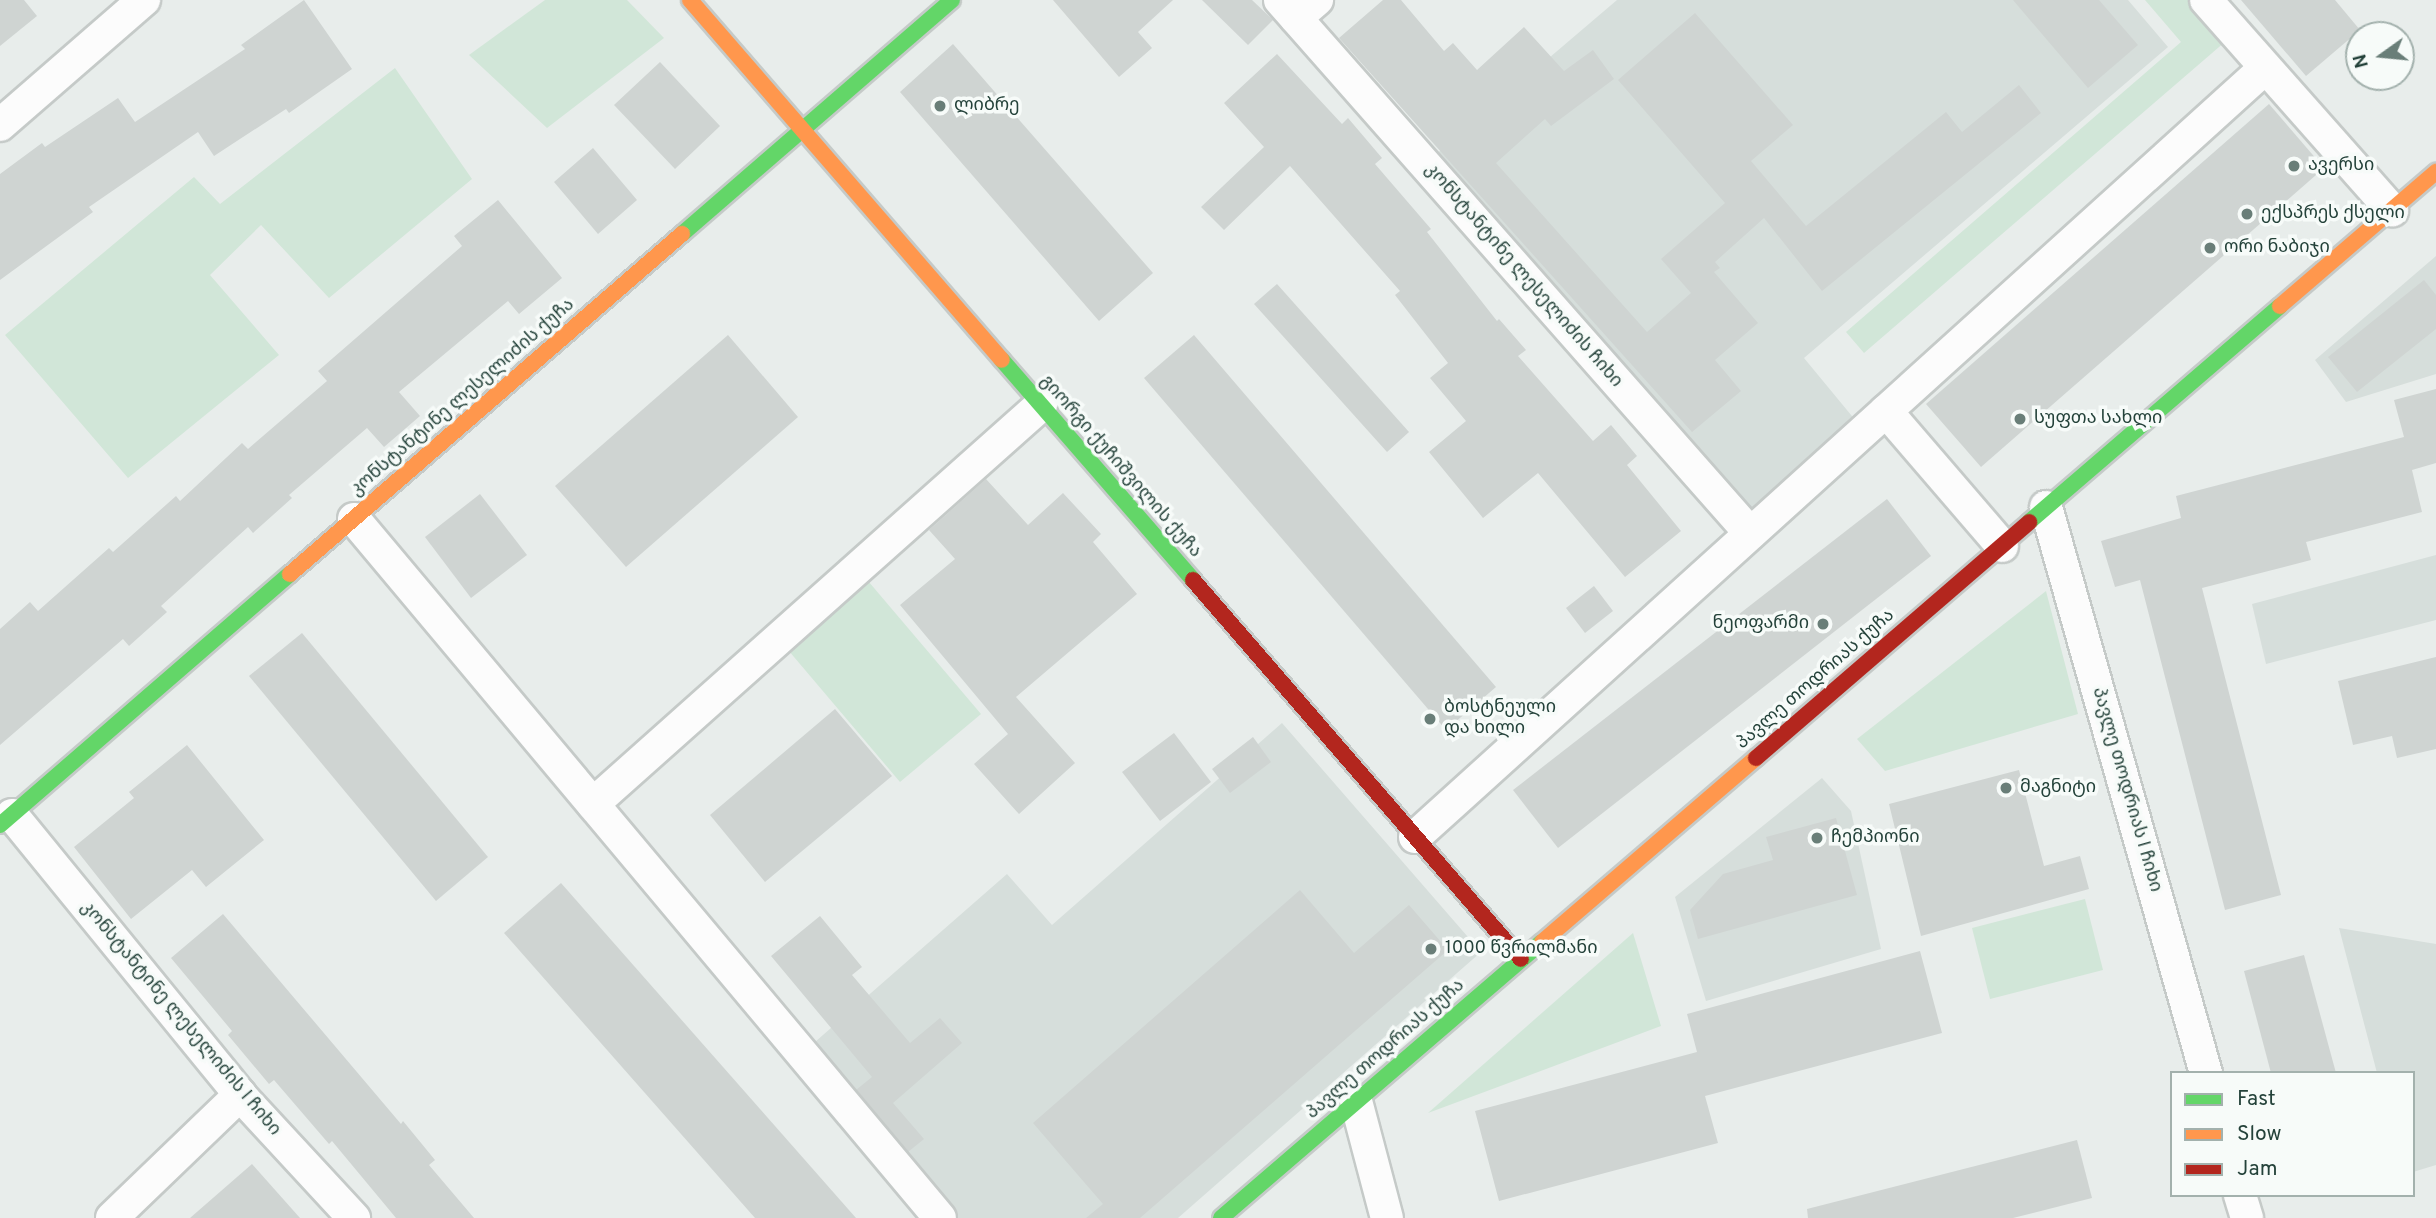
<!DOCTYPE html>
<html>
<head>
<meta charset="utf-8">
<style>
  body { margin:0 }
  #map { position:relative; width:2436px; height:1218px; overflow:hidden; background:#e8edeb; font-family:Overpass,"Noto Sans Georgian",sans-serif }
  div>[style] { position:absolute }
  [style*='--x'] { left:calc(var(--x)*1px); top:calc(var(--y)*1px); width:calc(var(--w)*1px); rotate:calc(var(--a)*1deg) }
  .built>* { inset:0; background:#d6dedb }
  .green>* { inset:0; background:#d1e6d8 }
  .building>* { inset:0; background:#cfd4d2 }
  .roads { filter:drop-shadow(2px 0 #c5cac8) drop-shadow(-2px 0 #c5cac8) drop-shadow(0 2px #c5cac8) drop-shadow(0 -2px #c5cac8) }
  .street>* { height:32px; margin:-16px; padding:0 16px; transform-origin:16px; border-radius:16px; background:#fcfcfc }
  .fast>* { height:16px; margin:-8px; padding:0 8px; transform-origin:8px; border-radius:8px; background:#63d668 }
  .slow>* { height:16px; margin:-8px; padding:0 8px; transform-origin:8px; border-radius:8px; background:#ff974d }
  .jam>* { height:16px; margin:-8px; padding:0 8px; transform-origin:8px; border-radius:8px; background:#b3261e }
  .dots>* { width:19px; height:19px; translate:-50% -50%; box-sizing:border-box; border:4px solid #f7fbf9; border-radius:50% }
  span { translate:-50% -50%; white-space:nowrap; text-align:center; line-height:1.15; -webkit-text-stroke:7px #f7fbf9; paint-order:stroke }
  .poi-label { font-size:18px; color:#24423a }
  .left { translate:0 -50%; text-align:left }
  .right { translate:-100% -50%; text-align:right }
  .street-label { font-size:18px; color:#24423a }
  .legend { position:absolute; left:2170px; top:1071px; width:245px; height:126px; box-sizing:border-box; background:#f7fbf9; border:2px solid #a3b1ad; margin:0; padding:9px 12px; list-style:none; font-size:21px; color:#24423a }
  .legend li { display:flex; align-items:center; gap:14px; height:35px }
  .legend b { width:35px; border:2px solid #a3b1ad }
  .north { position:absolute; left:2345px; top:21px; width:70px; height:70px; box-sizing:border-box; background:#f7fbf9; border:2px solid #a3b1ad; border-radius:50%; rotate:255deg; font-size:19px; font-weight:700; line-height:28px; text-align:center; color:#24423a }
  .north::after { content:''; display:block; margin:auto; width:24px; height:32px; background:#697e78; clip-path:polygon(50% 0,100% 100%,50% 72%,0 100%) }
</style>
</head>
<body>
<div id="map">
  <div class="built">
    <i style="clip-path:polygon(1617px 0,2128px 0,2168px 47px,1804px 358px,1856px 421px,1741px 519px,1434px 156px)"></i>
    <i style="clip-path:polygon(2436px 256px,2436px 374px,2346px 402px,2315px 360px)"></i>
    <i style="clip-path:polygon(2436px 555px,2436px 620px,2266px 664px,2252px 604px)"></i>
    <i style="clip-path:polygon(1282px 723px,1481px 952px,1178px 1218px,953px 1218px,807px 1049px,1007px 874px,1052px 925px)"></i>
    <i style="clip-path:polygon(1822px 778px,1851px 811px,1881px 949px,1706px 1001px,1675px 897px)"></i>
    <i style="clip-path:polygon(2339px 928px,2436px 944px,2436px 1165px,2413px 1172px,2413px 1073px,2377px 1073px)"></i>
  </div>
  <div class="green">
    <i style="clip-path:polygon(545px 0,627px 0,664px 38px,547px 128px,469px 55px)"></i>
    <i style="clip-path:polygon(2145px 0,2191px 0,2226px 41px,1864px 353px,1846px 332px,2181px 42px)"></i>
    <i style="clip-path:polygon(395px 68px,472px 179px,329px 298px,261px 225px,210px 275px,279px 355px,128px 478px,5px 335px,194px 177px,220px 204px)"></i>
    <i style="clip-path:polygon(863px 575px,981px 714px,900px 782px,783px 644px)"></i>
    <i style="clip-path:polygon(2046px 591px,2078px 714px,1885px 771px,1857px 739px)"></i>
    <i style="clip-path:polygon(2085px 899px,2103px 970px,1990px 999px,1972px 928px)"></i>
    <i style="clip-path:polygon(1633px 933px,1661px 1026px,1428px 1113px)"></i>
  </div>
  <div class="building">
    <i style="clip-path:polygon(0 0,24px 0,37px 16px,0 46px)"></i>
    <i style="clip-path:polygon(304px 0,352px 69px,289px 113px,286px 109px,214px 156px,198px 132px,89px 207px,93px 212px,0 280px,0 174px,42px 143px,45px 147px,118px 98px,135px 122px,245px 49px,241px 45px)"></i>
    <i style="clip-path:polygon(1053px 0,1173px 0,1138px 32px,1152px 48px,1119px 77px)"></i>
    <i style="clip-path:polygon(1202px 0,1252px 0,1273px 20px,1248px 45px)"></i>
    <i style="clip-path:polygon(1383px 0,1401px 0,1444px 51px,1453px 43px,1477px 70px,1524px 27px,1564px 71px,1593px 50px,1614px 79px,1551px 126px,1545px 119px,1496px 163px,1647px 332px,1691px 293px,1661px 259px,1725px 203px,1618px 80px,1695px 13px,1793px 125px,1751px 161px,1806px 226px,1946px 112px,1962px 132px,2019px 85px,2041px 113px,1822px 291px,1764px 218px,1715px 262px,1720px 268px,1714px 272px,1758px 323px,1715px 360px,1741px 391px,1692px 432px,1339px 38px)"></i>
    <i style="clip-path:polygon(2013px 0,2099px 0,2138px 45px,2088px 88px)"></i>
    <i style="clip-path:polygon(2241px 0,2335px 0,2360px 30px,2306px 76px)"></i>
    <i style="clip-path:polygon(953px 44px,1153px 273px,1099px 321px,900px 92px)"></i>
    <i style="clip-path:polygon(1277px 54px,1342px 124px,1348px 118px,1382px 158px,1375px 164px,1431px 229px,1427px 232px,1497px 321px,1499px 319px,1526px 350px,1518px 356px,1593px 441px,1611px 425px,1637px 456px,1627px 465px,1681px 531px,1625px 577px,1538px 473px,1483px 518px,1429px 452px,1466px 421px,1430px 378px,1448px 363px,1395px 295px,1400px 291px,1290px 166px,1224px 230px,1201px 207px,1264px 147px,1224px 103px)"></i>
    <i style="clip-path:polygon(660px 62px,720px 126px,675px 169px,614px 105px)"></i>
    <i style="clip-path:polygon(2269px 104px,2324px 168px,1981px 467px,1926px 404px)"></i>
    <i style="clip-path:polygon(593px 148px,637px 200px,598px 234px,554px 182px)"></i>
    <i style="clip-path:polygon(498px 200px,562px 278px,519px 314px,508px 301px,399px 392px,420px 416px,384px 447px,367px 428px,289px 495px,292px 498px,253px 533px,248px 527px,161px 606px,167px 612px,129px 646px,123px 639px,0 745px,0 629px,30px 602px,38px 611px,109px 548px,113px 552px,176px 496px,180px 501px,242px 443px,248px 449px,327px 381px,318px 371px,462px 246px,454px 236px)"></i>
    <i style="clip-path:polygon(2424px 280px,2436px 295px,2436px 329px,2357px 392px,2328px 357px)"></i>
    <i style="clip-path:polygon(1277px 284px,1409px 432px,1387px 452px,1254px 304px)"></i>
    <i style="clip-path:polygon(728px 335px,798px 417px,626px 567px,555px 486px)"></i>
    <i style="clip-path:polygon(1194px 335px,1496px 687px,1446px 730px,1144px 378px)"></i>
    <i style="clip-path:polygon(2436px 389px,2436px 463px,2412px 470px,2422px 512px,2306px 542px,2311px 560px,2202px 588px,2281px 895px,2225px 910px,2140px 580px,2115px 587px,2101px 541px,2181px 518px,2176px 496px,2404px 437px,2394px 400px)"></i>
    <i style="clip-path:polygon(986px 479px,1028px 525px,1063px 493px,1101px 534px,1093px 542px,1137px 594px,1016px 697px,1075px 763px,1019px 814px,974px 764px,1008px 734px,900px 605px,955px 559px,929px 530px)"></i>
    <i style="clip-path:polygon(480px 494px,527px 555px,471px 598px,425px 537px)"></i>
    <i style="clip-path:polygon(1887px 499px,1931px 556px,1558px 848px,1513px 790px)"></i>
    <i style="clip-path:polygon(1594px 586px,1613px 611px,1585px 633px,1566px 608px)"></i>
    <i style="clip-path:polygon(302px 633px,488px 857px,436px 901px,249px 676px)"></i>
    <i style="clip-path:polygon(2436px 657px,2436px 749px,2397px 758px,2392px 736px,2353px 745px,2338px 681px)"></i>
    <i style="clip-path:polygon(835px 709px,892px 776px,765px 882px,710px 815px)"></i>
    <i style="clip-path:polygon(1174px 733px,1211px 782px,1160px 821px,1122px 772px)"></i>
    <i style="clip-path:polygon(1253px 737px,1271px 762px,1230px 793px,1212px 769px)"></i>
    <i style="clip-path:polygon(187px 745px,264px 840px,206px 887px,192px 870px,131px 919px,74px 847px,134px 798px,129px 792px)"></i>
    <i style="clip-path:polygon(2019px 770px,2044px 866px,2080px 856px,2089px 889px,1921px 936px,1889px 804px)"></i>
    <i style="clip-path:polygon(1836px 818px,1857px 895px,1698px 939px,1690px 910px,1723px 874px,1773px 860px,1766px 837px)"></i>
    <i style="clip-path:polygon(561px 883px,856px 1218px,755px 1218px,504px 933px)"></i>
    <i style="clip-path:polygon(1300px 890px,1354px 953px,1409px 905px,1448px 950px,1140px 1218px,1086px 1218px,1103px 1204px,1033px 1123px)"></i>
    <i style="clip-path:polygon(223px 914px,401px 1124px,403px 1121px,435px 1160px,429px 1165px,474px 1218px,396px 1218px,332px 1141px,329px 1144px,274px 1080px,269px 1084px,228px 1035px,232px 1031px,171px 958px)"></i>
    <i style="clip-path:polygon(820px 916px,862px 967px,852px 975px,910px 1043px,940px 1018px,962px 1043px,893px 1103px,924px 1139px,908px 1152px,856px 1090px,872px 1077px,771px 956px)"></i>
    <i style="clip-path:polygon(1920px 951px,1942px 1033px,1705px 1096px,1718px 1143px,1499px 1201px,1475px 1111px,1697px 1052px,1687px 1014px)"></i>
    <i style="clip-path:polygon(2304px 955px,2336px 1073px,2271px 1073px,2244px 971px)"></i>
    <i style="clip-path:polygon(2077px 1140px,2092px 1198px,2013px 1218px,1808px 1218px,1807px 1209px)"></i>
    <i style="clip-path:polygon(252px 1164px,300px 1218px,190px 1218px)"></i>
  </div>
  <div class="roads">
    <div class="street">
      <i style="--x:1280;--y:0;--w:711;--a:48.59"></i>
      <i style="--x:2206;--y:0;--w:281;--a:48.5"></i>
      <i style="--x:1296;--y:18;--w:28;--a:-41"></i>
      <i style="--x:0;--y:125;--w:191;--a:-41"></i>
      <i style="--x:1886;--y:411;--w:178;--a:49.3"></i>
      <i style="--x:2046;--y:507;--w:588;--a:74.22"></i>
      <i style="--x:354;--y:519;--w:912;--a:50.03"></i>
      <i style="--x:593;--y:804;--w:600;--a:-41.69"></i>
      <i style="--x:12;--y:815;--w:361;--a:50.8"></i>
      <i style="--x:240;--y:1095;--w:168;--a:47.2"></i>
      <i style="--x:1415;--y:837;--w:1145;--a:-42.13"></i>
      <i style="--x:1356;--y:1101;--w:121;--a:75.2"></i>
      <i style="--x:2240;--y:1195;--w:24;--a:73"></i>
      <i style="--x:112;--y:1218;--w:178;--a:-43.9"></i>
    </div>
    <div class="fast">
      <i style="--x:682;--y:234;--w:357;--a:-40.9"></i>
      <i style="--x:1002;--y:360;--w:291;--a:49"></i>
      <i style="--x:2029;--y:522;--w:331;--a:-40.7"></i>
      <i style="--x:0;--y:825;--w:384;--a:-40.9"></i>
      <i style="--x:1221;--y:1218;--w:423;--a:-40.7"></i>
    </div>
    <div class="slow">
      <i style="--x:690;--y:0;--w:476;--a:49.1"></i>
      <i style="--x:2280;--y:306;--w:206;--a:-40.7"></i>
      <i style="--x:290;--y:574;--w:519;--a:-40.94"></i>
      <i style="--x:1542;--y:942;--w:282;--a:-40.7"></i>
    </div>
    <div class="jam">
      <i style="--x:1193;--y:580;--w:501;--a:49.13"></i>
      <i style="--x:1756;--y:758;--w:361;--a:-40.8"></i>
    </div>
  </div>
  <div class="dots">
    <i style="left:940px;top:106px;background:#697e78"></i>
    <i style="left:2294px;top:166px;background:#697e78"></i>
    <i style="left:2247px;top:214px;background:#697e78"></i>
    <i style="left:2210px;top:248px;background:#697e78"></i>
    <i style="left:2020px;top:419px;background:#697e78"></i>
    <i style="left:1823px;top:624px;background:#697e78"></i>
    <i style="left:1430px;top:719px;background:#697e78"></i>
    <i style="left:2006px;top:788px;background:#697e78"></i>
    <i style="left:1817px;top:838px;background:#697e78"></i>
    <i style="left:1431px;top:949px;background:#697e78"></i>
  </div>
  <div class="poi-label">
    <span class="left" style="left:954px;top:106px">ლიბრე</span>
    <span class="left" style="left:2308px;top:166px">ავერსი</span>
    <span class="left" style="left:2261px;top:214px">ექსპრეს ქსელი</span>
    <span class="left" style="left:2224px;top:248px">ორი ნაბიჯი</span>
    <span class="left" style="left:2034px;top:419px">სუფთა სახლი</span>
    <span class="right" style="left:1809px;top:624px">ნეოფარმი</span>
    <span class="left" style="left:1444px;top:719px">ბოსტნეული<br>და ხილი</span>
    <span class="left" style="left:2020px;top:788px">მაგნიტი</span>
    <span class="left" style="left:1831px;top:838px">ჩემპიონი</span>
    <span class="left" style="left:1445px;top:949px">1000 წვრილმანი</span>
  </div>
  <div class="street-label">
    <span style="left:1523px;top:276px;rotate:49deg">კონსტანტინე ლესელიძის ჩიხი</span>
    <span style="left:463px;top:398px;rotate:-41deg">კონსტანტინე ლესელიძის ქუჩა</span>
    <span style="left:1120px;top:467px;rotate:49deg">გიორგი ქუჩიშვილის ქუჩა</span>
    <span style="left:1816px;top:680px;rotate:-41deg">პავლე თოდრიას ქუჩა</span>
    <span style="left:2126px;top:790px;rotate:74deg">პავლე თოდრიას I ჩიხი</span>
    <span style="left:180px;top:1019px;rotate:50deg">კონსტანტინე ლესელიძის I ჩიხი</span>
    <span style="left:1386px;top:1050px;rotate:-41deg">პავლე თოდრიას ქუჩა</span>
  </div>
  <ul class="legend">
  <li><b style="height:9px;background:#63d668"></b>Fast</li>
  <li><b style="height:9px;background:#ff974d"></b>Slow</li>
  <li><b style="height:9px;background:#b3261e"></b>Jam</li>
  </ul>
  <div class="north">N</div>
</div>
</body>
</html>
